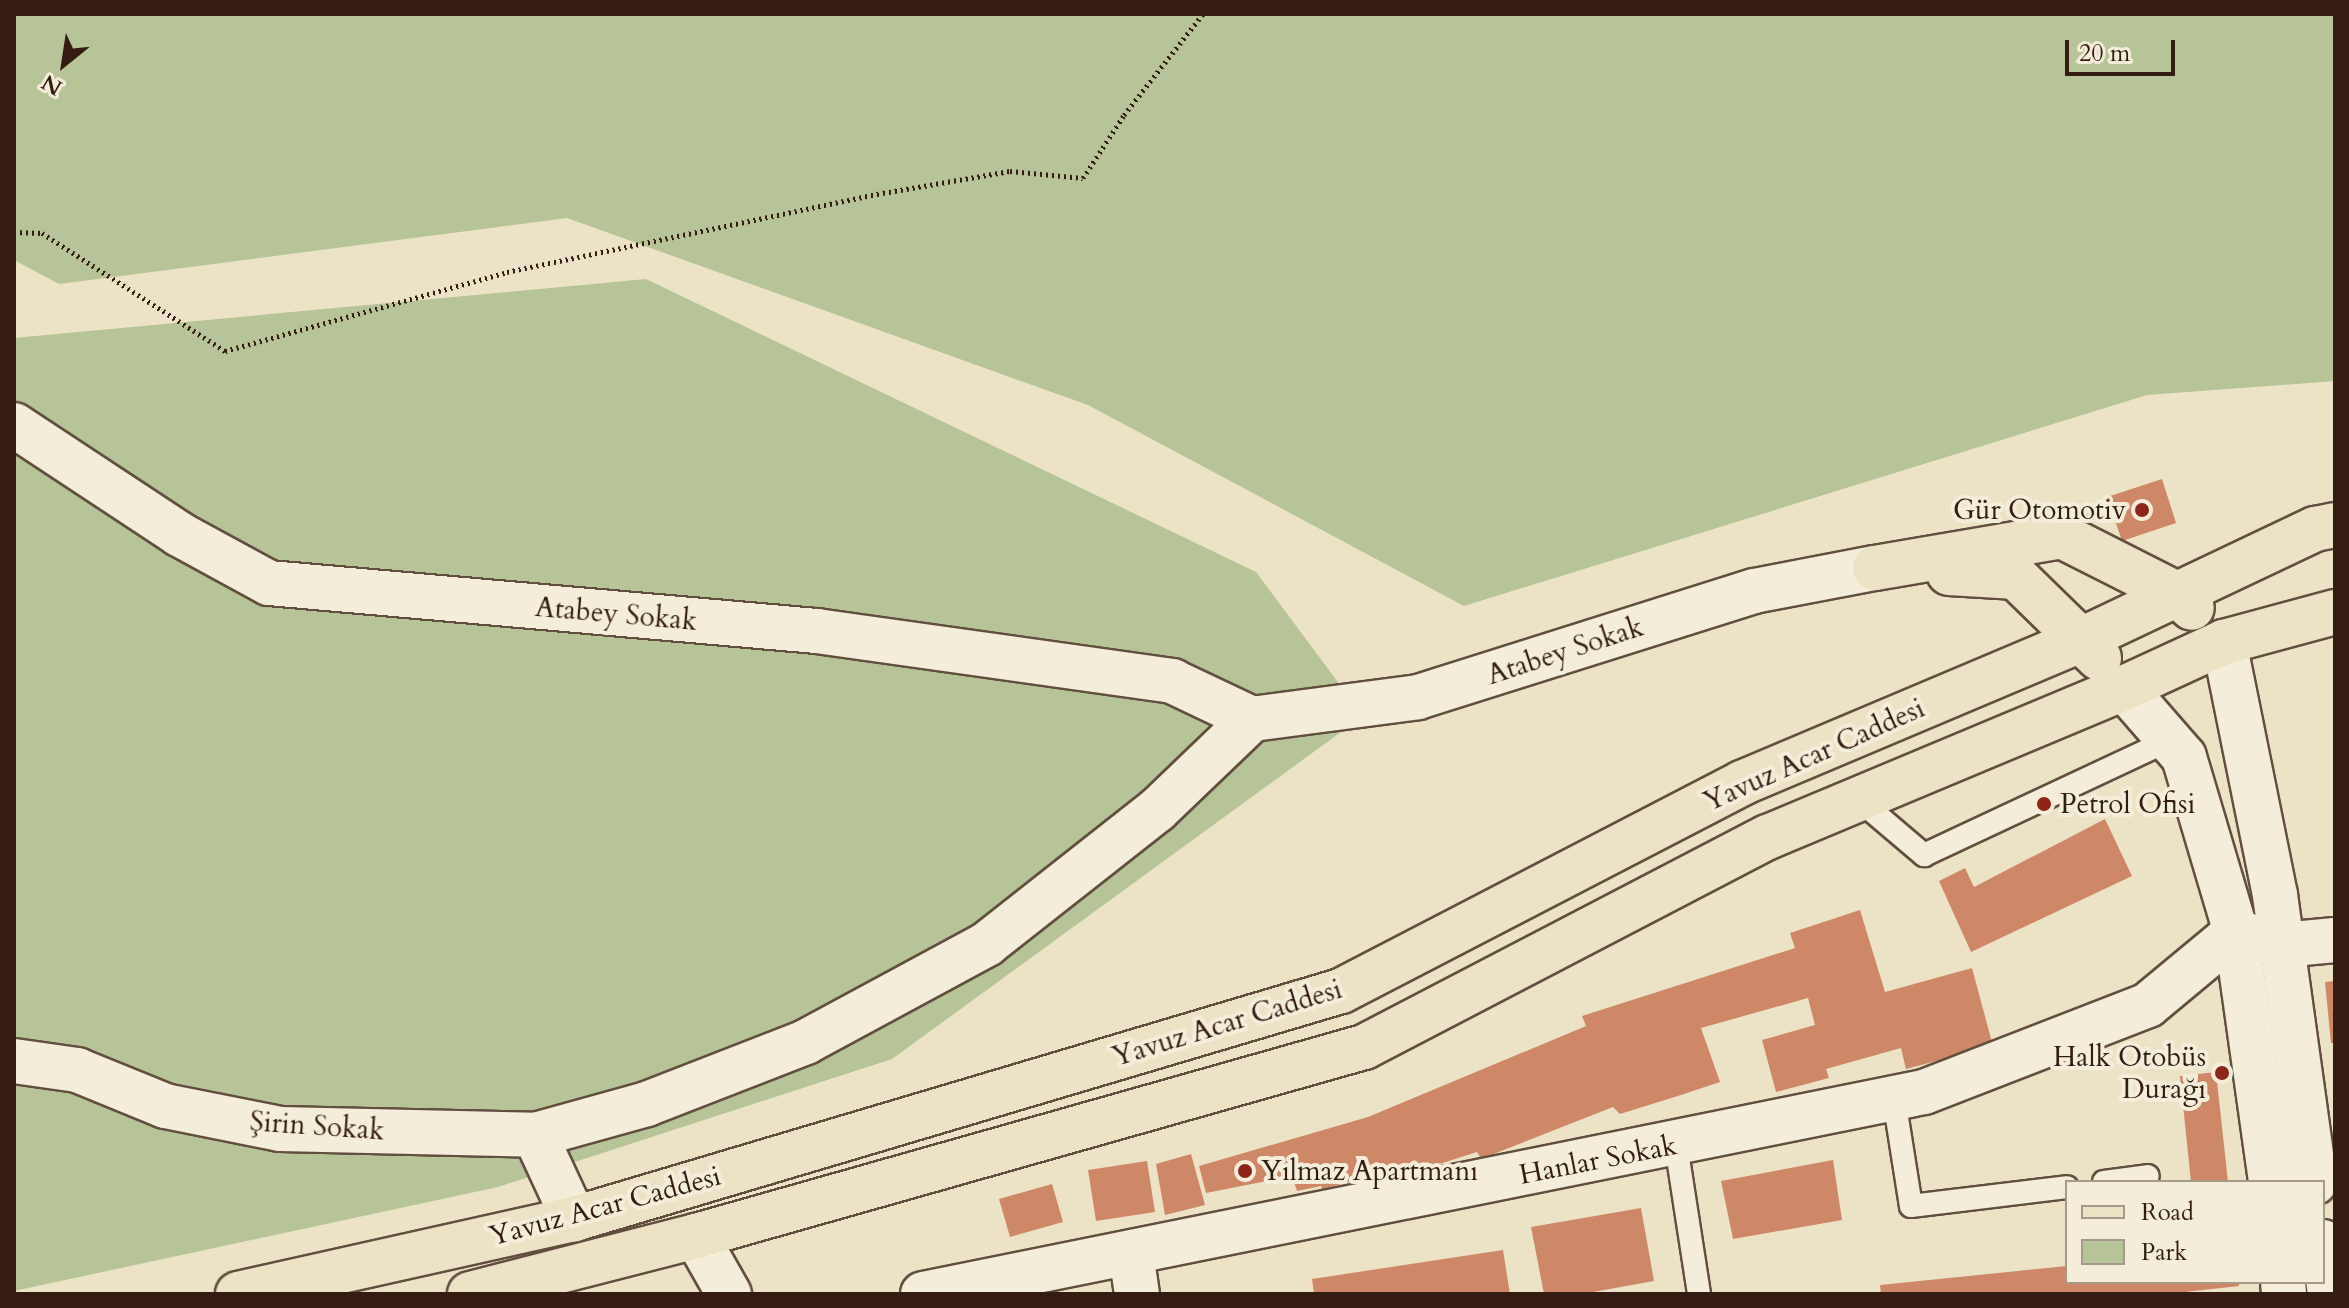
<!DOCTYPE html>
<html>
<head>
<meta charset="utf-8">
<style>
  body { margin:0 }
  #map { position:relative; width:2349px; height:1308px; overflow:hidden; background:#ece3c6; font-family:Cardo,serif }
  div>[style] { position:absolute }
  [style*='--x'] { left:calc(var(--x)*1px); top:calc(var(--y)*1px); width:calc(var(--w)*1px); rotate:calc(var(--a)*1deg) }
  .green>* { inset:0; background:#b6c497 }
  .building>* { inset:0; background:#ce8868 }
  .path>* { height:5px; margin-top:-2.5px; transform-origin:0; background:repeating-linear-gradient(90deg,#341c12 0 2px,transparent 0 6px) }
  .roads { filter:drop-shadow(2px 0 #624e3f) drop-shadow(-2px 0 #624e3f) drop-shadow(0 2px #624e3f) drop-shadow(0 -2px #624e3f) }
  .lane>* { height:22px; margin:-11px; padding:0 11px; transform-origin:11px; border-radius:11px; background:#f3edda }
  .street>* { height:44px; margin:-22px; padding:0 22px; transform-origin:22px; border-radius:22px; background:#f3edda }
  .secondary>* { height:44px; margin:-22px; padding:0 22px; transform-origin:22px; border-radius:22px; background:#f3edda }
  .primary>* { height:44px; margin:-22px; padding:0 22px; transform-origin:22px; border-radius:22px; background:#ece3c6 }
  .dots>* { width:22px; height:22px; translate:-50% -50%; box-sizing:border-box; border:4px solid #f3edda; border-radius:50% }
  span { translate:-50% -50%; white-space:nowrap; text-align:center; line-height:1.15; -webkit-text-stroke:8px #f3edda; paint-order:stroke }
  .poi-label { font-size:28px; color:#341c12 }
  .right { translate:-100% -50%; text-align:right }
  .left { translate:0 -50%; text-align:left }
  .street-label { font-size:28px; color:#341c12 }
  .frame { position:absolute; inset:0; border:16px solid #341c12; pointer-events:none }
  .legend { position:absolute; left:2065px; top:1180px; width:260px; height:104px; box-sizing:border-box; background:#f3edda; border:2px solid #a7998a; margin:0; padding:10px 14px; list-style:none; font-size:24px; color:#341c12 }
  .legend li { display:flex; align-items:center; gap:16px; height:40px }
  .legend b { width:40px; border:2px solid #a7998a }
  .north { position:absolute; left:24px; top:24px; width:80px; height:80px; -webkit-text-stroke:6px #f3edda; paint-order:stroke; rotate:210deg; font-size:22px; font-weight:700; line-height:32px; text-align:center; color:#341c12 }
  .north::after { content:''; display:block; margin:auto; width:28px; height:36px; background:#341c12; clip-path:polygon(50% 0,100% 100%,50% 72%,0 100%) }
  .scale { position:absolute; left:2065px; top:40px; width:110px; height:36px; box-sizing:border-box; border:4px solid #341c12; border-top:0; padding-left:10px; font-size:24px; line-height:28px; white-space:nowrap; color:#341c12; -webkit-text-stroke:6px #f3edda; paint-order:stroke }
</style>
</head>
<body>
<div id="map">
  <div class="green">
    <i style="clip-path:polygon(14px 14px,2335px 14px,2335px 381px,2147px 395px,1464px 606px,1088px 405px,567px 218px,59px 284px,14px 260px)"></i>
    <i style="clip-path:polygon(646px 279px,1256px 572px,1363px 716px,892px 1059px,498px 1187px,14px 1291px,14px 338px)"></i>
  </div>
  <div class="building">
    <i style="clip-path:polygon(2162px 479px,2176px 523px,2122px 541px,2107px 497px)"></i>
    <i style="clip-path:polygon(2105px 819px,2132px 876px,1971px 952px,1939px 881px,1965px 868px,1974px 887px)"></i>
    <i style="clip-path:polygon(1860px 910px,1885px 992px,1972px 968px,1993px 1046px,1906px 1069px,1901px 1048px,1826px 1069px,1829px 1078px,1776px 1092px,1762px 1040px,1815px 1025px,1808px 998px,1701px 1028px,1720px 1082px,1681px 1095px,1620px 1114px,1613px 1107px,1481px 1159px,1477px 1152px,1430px 1167px,1428px 1162px,1322px 1189px,1321px 1186px,1297px 1191px,1292px 1176px,1206px 1193px,1199px 1166px,1368px 1117px,1586px 1026px,1582px 1016px,1795px 948px,1790px 933px)"></i>
    <i style="clip-path:polygon(2335px 981px,2335px 1043px,2331px 1043px,2325px 982px)"></i>
    <i style="clip-path:polygon(2216px 1072px,2228px 1182px,2191px 1182px,2180px 1076px)"></i>
    <i style="clip-path:polygon(1191px 1154px,1205px 1205px,1165px 1215px,1156px 1164px)"></i>
    <i style="clip-path:polygon(1833px 1160px,1842px 1220px,1733px 1239px,1721px 1181px)"></i>
    <i style="clip-path:polygon(1147px 1161px,1155px 1212px,1096px 1221px,1088px 1170px)"></i>
    <i style="clip-path:polygon(1052px 1184px,1063px 1222px,1010px 1237px,999px 1199px)"></i>
    <i style="clip-path:polygon(1641px 1208px,1654px 1281px,1582px 1294px,1544px 1294px,1531px 1227px)"></i>
    <i style="clip-path:polygon(1503px 1250px,1510px 1294px,1314px 1294px,1312px 1279px)"></i>
    <i style="clip-path:polygon(2067px 1266px,2067px 1282px,2239px 1282px,2239px 1286px,2167px 1294px,1881px 1294px,1880px 1285px)"></i>
  </div>
  <div class="path">
    <i style="--x:14;--y:232;--w:28;--a:2"></i>
    <i style="--x:42;--y:233;--w:218;--a:32.8"></i>
    <i style="--x:225;--y:351;--w:293;--a:-15.6"></i>
    <i style="--x:507;--y:272;--w:384;--a:-11.9"></i>
    <i style="--x:883;--y:193;--w:129;--a:-9.8"></i>
    <i style="--x:1010;--y:171;--w:73;--a:5.5"></i>
    <i style="--x:1083;--y:178;--w:75;--a:-56.9"></i>
    <i style="--x:1124;--y:115;--w:128;--a:-52"></i>
  </div>
  <div class="roads">
    <div class="lane">
      <i style="--x:1858;--y:799;--w:87;--a:40.3"></i>
      <i style="--x:1924;--y:855;--w:272;--a:-25.1"></i>
      <i style="--x:1894;--y:1099;--w:108;--a:81"></i>
      <i style="--x:1911;--y:1206;--w:157;--a:-6.9"></i>
      <i style="--x:1676;--y:1145;--w:151;--a:81.2"></i>
      <i style="--x:2104;--y:1182;--w:44;--a:-7.8"></i>
    </div>
    <div class="street">
      <i style="--x:14;--y:425;--w:198;--a:33.4"></i>
      <i style="--x:179;--y:534;--w:102;--a:28.6"></i>
      <i style="--x:269;--y:583;--w:550;--a:5.01"></i>
      <i style="--x:817;--y:631;--w:359;--a:8"></i>
      <i style="--x:1172;--y:681;--w:89;--a:25.4"></i>
      <i style="--x:1252;--y:719;--w:132;--a:136.2"></i>
      <i style="--x:1157;--y:810;--w:216;--a:141.8"></i>
      <i style="--x:987;--y:944;--w:206;--a:151.6"></i>
      <i style="--x:806;--y:1042;--w:171;--a:158.7"></i>
      <i style="--x:647;--y:1104;--w:116;--a:164.5"></i>
      <i style="--x:1252;--y:719;--w:167;--a:-7.5"></i>
      <i style="--x:1418;--y:697;--w:352;--a:-17.5"></i>
      <i style="--x:1754;--y:591;--w:123;--a:-10.8"></i>
      <i style="--x:14;--y:1061;--w:64;--a:8.1"></i>
      <i style="--x:77;--y:1070;--w:95;--a:22.2"></i>
      <i style="--x:165;--y:1106;--w:117;--a:11.3"></i>
      <i style="--x:280;--y:1129;--w:255;--a:1.3"></i>
      <i style="--x:535;--y:1135;--w:93;--a:65.1"></i>
      <i style="--x:1131;--y:1253;--w:41;--a:81.7"></i>
      <i style="--x:923;--y:1294;--w:1021;--a:-11.41"></i>
      <i style="--x:1924;--y:1092;--w:240;--a:-21.2"></i>
      <i style="--x:2148;--y:1005;--w:114;--a:-39.7"></i>
      <i style="--x:2236;--y:932;--w:48;--a:15.8"></i>
      <i style="--x:2282;--y:945;--w:53;--a:-5.4"></i>
    </div>
    <div class="secondary">
      <i style="--x:2224;--y:642;--w:258;--a:78.6"></i>
      <i style="--x:2275;--y:895;--w:290;--a:82.1"></i>
      <i style="--x:2124;--y:688;--w:91;--a:49"></i>
      <i style="--x:2184;--y:757;--w:183;--a:73.5"></i>
      <i style="--x:2236;--y:932;--w:252;--a:82"></i>
      <i style="--x:696;--y:1236;--w:67;--a:60.4"></i>
      <i style="--x:2323;--y:1242;--w:52;--a:82.3"></i>
      <i style="--x:2283;--y:1282;--w:12;--a:85"></i>
    </div>
    <div class="primary">
      <i style="--x:1875;--y:568;--w:190;--a:-9.7"></i>
      <i style="--x:2062;--y:536;--w:131;--a:26.8"></i>
      <i style="--x:2179;--y:595;--w:18;--a:45"></i>
      <i style="--x:1949;--y:573;--w:67;--a:3.4"></i>
      <i style="--x:2016;--y:577;--w:116;--a:44.3"></i>
      <i style="--x:238;--y:1294;--w:344;--a:-12.6"></i>
      <i style="--x:574;--y:1219;--w:800;--a:-16.56"></i>
      <i style="--x:1341;--y:991;--w:452;--a:-27.4"></i>
      <i style="--x:1742;--y:783;--w:370;--a:-22.9"></i>
      <i style="--x:2083;--y:639;--w:257;--a:-25.4"></i>
      <i style="--x:2315;--y:529;--w:20;--a:-11"></i>
      <i style="--x:470;--y:1294;--w:233;--a:-14.4"></i>
      <i style="--x:696;--y:1236;--w:694;--a:-15.8"></i>
      <i style="--x:1364;--y:1047;--w:455;--a:-27.5"></i>
      <i style="--x:1768;--y:837;--w:386;--a:-22.7"></i>
      <i style="--x:2124;--y:688;--w:110;--a:-24.7"></i>
      <i style="--x:2224;--y:642;--w:115;--a:-15.1"></i>
    </div>
  </div>
  <div class="dots">
    <i style="left:2142px;top:510px;background:#8f2418"></i>
    <i style="left:2044px;top:804px;background:#8f2418"></i>
    <i style="left:2222px;top:1073px;background:#8f2418"></i>
    <i style="left:1245px;top:1171px;background:#8f2418"></i>
  </div>
  <div class="poi-label">
    <span class="right" style="left:2126px;top:510px">Gür Otomotiv</span>
    <span class="left" style="left:2060px;top:804px">Petrol Ofisi</span>
    <span class="right" style="left:2206px;top:1073px">Halk Otobüs<br>Durağı</span>
    <span class="left" style="left:1261px;top:1171px">Yılmaz Apartmanı</span>
  </div>
  <div class="street-label">
    <span style="left:616px;top:614px;rotate:5deg">Atabey Sokak</span>
    <span style="left:1565px;top:651px;rotate:-18deg">Atabey Sokak</span>
    <span style="left:1814px;top:755px;rotate:-24deg">Yavuz Acar Caddesi</span>
    <span style="left:1227px;top:1023px;rotate:-17deg">Yavuz Acar Caddesi</span>
    <span style="left:317px;top:1126px;rotate:4deg">Şirin Sokak</span>
    <span style="left:1598px;top:1160px;rotate:-11deg">Hanlar Sokak</span>
    <span style="left:605px;top:1206px;rotate:-15deg">Yavuz Acar Caddesi</span>
  </div>
  <div class="frame"></div>
  <ul class="legend">
  <li><b style="height:10px;background:#ece3c6"></b>Road</li>
  <li><b style="height:22px;background:#b6c497"></b>Park</li>
  </ul>
  <div class="north">N</div>
  <div class="scale">20 m</div>
</div>
</body>
</html>
